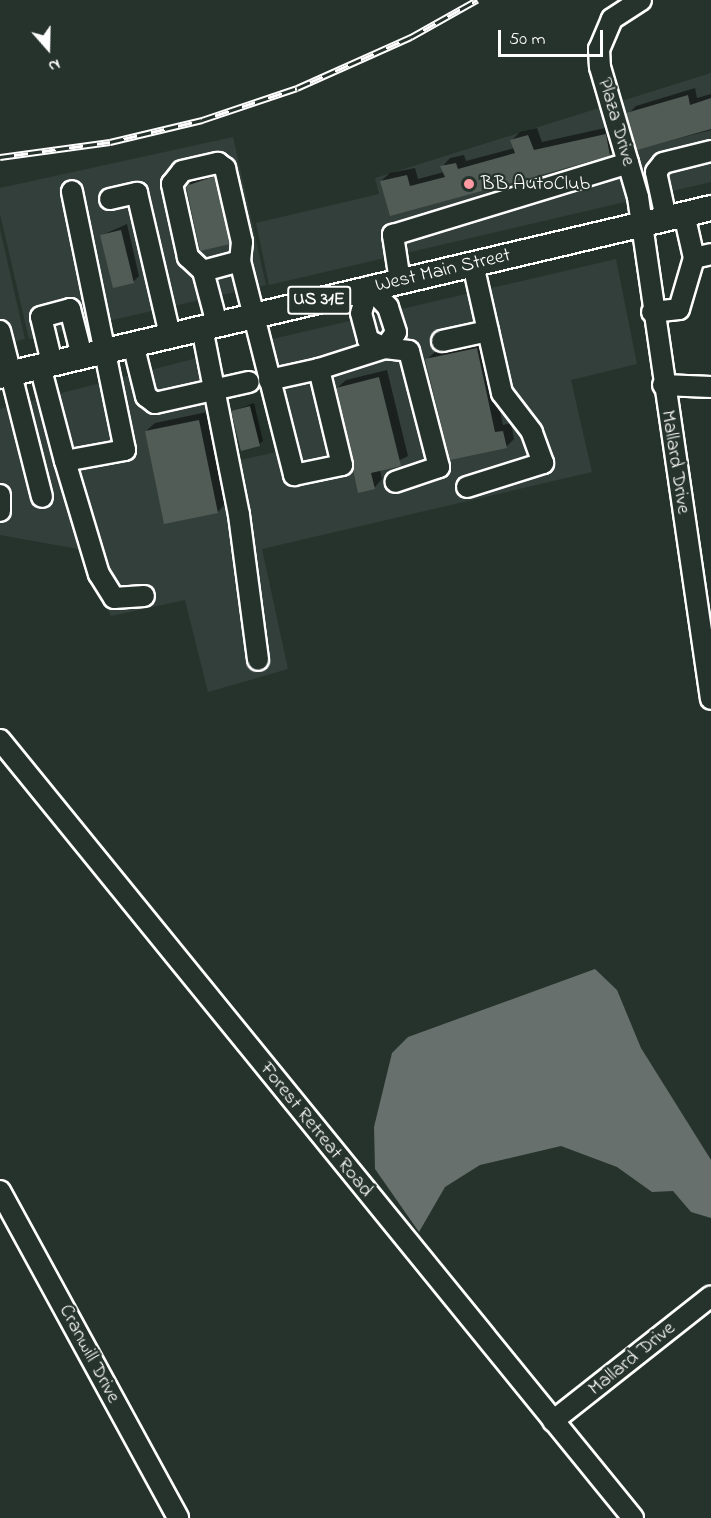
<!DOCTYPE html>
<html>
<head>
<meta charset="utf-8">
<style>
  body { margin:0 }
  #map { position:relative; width:711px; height:1518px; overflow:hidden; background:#26332d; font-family:"Indie Flower",sans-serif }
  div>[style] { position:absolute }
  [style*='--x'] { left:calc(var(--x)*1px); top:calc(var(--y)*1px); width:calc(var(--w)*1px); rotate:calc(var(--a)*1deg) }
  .built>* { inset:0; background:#333f3a }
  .water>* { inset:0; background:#67706c }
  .shadow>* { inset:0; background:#0007 }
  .building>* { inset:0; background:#515c57 }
  .roads { filter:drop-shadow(2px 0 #fff) drop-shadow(-2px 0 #fff) drop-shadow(0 2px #fff) drop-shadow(0 -2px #fff) }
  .minor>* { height:20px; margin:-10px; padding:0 10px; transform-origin:10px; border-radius:10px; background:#26332d }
  .major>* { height:24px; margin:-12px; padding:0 12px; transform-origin:12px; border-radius:12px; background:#26332d }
  .rail>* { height:7px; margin-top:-3.5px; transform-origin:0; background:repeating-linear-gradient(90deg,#26332d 0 14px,#fff 0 28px); box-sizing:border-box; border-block:2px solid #fff }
  .dots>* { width:16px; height:16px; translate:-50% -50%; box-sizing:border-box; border:3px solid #26332d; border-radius:50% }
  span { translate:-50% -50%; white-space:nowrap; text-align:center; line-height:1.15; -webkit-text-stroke:4.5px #26332d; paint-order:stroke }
  .shield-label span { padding:2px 4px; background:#26332d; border:2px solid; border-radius:4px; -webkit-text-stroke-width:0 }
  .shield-label { font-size:18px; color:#fff; font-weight:700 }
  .street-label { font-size:20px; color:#fff }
  .poi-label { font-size:20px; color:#fff }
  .left { translate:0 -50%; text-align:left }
  .north { position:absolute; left:18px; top:18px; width:60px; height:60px; -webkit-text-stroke:4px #26332d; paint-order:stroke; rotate:160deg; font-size:16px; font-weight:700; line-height:24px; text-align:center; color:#fff }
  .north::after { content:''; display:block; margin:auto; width:21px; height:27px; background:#fff; clip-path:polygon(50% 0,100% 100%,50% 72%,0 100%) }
  .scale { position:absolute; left:498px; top:30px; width:105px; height:27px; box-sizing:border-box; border:3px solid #fff; border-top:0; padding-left:8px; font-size:18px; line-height:21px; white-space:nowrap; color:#fff; -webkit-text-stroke:4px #26332d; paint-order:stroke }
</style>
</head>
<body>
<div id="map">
  <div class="built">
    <i style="clip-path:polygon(711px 73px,711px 182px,269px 285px,256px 223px,379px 194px,375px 178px)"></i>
    <i style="clip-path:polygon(233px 137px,266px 285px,29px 339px,0 214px,0 188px)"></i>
    <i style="clip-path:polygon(0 229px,25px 339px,0 345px)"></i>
    <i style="clip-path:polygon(616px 259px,637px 364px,571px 380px,592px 472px,262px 549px,288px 669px,208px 692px,185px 600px,111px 616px,78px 549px,0 535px,0 409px,201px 357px,223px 464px,276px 452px,251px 344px)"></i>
  </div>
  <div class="water">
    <i style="clip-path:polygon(595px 969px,617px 990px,641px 1048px,711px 1160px,711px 1218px,691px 1212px,673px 1191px,652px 1192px,617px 1167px,561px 1146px,480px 1165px,445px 1187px,419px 1232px,375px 1169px,374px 1127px,392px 1053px,408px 1037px)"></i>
  </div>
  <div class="shadow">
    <i style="clip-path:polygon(695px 88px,697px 98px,711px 94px,711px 130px,638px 149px,628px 114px,636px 106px)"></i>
    <i style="clip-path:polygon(614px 126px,618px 146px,609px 155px,391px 215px,381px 181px,390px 173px,415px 168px,418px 179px,444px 172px,442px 167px,450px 158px,464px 155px,466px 161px,515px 148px,512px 140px,520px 132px,537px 128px,542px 142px)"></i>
    <i style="clip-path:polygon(223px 169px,237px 235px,229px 243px,201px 249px,190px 182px,199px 174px)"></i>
    <i style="clip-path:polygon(127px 224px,139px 276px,133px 282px,102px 235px)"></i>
    <i style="clip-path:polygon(485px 341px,503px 425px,511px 423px,514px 439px,506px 447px,426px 360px,435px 352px)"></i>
    <i style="clip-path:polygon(387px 370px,408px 456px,380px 470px,382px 479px,374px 488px,337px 388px,346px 380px)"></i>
    <i style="clip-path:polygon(254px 403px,263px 441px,259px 444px,233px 411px)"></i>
    <i style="clip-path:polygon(207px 412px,226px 503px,218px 512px,146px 431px,155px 423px)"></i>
  </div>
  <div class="building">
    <i style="clip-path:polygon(688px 95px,690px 105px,711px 98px,711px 129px,637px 150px,626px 113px)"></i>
    <i style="clip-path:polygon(606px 134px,610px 156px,390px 216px,380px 181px,407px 175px,410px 186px,445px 177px,440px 166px,456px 163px,458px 169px,515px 153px,510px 140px,528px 135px,534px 150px)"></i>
    <i style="clip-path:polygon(215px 176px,230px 244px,200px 251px,186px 186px)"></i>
    <i style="clip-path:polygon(121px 230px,134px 283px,113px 288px,100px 235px)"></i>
    <i style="clip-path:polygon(477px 348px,495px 432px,503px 431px,507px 448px,450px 460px,425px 359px)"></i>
    <i style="clip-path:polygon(379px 377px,401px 466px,371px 473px,375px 489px,358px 493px,336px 388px)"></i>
    <i style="clip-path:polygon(250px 406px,260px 446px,241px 451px,231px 411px)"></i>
    <i style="clip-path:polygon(199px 420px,218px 513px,164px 524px,145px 431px)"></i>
  </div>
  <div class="roads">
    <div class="minor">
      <i style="--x:641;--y:0;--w:35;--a:147"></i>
      <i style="--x:612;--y:19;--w:33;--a:113"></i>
      <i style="--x:599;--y:49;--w:18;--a:87"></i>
      <i style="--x:600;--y:67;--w:135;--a:73.7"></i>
      <i style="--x:638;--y:197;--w:507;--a:81.73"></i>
      <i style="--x:110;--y:199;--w:28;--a:-13"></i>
      <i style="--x:137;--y:193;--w:146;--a:76.9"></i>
      <i style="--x:684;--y:214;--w:45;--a:77.2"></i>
      <i style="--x:694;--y:258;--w:17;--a:-13"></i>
      <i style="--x:666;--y:218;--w:47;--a:-102.3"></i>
      <i style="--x:656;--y:172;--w:11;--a:-52"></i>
      <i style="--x:663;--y:163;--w:49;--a:-14"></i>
      <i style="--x:203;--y:271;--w:38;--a:-15"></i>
      <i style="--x:400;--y:281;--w:47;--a:-98.7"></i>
      <i style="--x:393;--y:235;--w:246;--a:-17"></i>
      <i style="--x:652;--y:312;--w:27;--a:-6"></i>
      <i style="--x:679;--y:309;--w:53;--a:-73.6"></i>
      <i style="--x:217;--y:324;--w:55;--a:-104.8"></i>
      <i style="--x:203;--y:271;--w:21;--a:-137"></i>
      <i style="--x:188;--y:257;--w:75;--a:-102.4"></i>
      <i style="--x:172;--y:184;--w:16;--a:-52"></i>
      <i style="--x:182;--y:171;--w:37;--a:-13"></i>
      <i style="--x:218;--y:163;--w:9;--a:36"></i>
      <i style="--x:225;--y:168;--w:76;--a:77.1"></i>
      <i style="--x:242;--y:242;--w:19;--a:96"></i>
      <i style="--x:240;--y:261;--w:221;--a:75.8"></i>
      <i style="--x:294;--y:475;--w:49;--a:-11.8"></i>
      <i style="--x:342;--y:465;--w:99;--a:-103.5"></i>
      <i style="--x:319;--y:369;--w:69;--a:-17.7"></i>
      <i style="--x:385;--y:348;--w:19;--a:-55"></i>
      <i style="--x:396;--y:332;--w:26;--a:-108"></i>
      <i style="--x:388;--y:307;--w:28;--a:-134"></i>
      <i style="--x:369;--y:287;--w:27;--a:107"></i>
      <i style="--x:361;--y:313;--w:28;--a:75"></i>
      <i style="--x:368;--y:340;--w:19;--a:25"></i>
      <i style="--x:385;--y:348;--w:24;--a:7"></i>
      <i style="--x:409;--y:351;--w:120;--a:75.5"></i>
      <i style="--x:439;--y:467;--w:46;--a:161.2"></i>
      <i style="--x:202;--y:328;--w:191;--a:78.8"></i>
      <i style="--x:239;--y:515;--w:146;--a:82.5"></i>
      <i style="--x:0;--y:331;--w:171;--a:75.8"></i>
      <i style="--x:442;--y:341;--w:47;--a:-12.3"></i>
      <i style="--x:133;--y:344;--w:54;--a:76"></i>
      <i style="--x:146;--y:396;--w:11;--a:38"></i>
      <i style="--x:155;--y:403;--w:96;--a:-12.6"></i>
      <i style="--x:52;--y:363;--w:47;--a:-103.4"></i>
      <i style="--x:41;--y:317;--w:30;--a:-15"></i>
      <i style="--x:70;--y:309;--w:49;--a:75.7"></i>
      <i style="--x:40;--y:366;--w:98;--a:75.3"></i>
      <i style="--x:65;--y:461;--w:61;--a:-10.4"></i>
      <i style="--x:125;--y:450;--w:264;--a:-101.6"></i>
      <i style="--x:269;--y:380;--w:51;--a:-12.4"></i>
      <i style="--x:663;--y:385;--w:48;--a:2.4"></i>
      <i style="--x:65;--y:461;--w:118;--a:73.3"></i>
      <i style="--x:99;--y:574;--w:28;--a:58"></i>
      <i style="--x:114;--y:598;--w:30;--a:-4"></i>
      <i style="--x:467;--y:487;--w:80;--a:-17.5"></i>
      <i style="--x:543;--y:463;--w:33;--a:-110"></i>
      <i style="--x:532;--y:432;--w:49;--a:-127.6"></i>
      <i style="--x:502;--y:393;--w:132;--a:-102.7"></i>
      <i style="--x:0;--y:495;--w:16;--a:90"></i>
      <i style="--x:0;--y:740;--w:1003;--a:50.87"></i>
      <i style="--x:0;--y:1191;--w:372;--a:61.4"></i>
      <i style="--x:553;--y:1421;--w:201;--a:-38.3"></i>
    </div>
    <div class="major">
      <i style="--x:0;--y:376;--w:731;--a:-13.29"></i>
    </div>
  </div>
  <div class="rail">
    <i style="--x:0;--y:157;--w:111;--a:-7.8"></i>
    <i style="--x:110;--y:142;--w:95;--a:-13.4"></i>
    <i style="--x:202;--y:120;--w:100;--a:-18.6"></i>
    <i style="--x:297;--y:88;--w:125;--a:-24.1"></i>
    <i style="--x:411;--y:37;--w:76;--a:-29.3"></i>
  </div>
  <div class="dots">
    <i style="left:469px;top:184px;background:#ff9aa2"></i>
  </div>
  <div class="shield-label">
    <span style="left:319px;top:300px">US 31E</span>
  </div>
  <div class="street-label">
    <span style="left:616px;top:122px;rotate:74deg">Plaza Drive</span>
    <span style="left:443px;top:271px;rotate:-13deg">West Main Street</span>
    <span style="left:675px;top:462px;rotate:81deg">Mallard Drive</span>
    <span style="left:316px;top:1130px;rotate:51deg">Forest Retreat Road</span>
    <span style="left:89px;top:1354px;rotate:62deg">Cranwill Drive</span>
    <span style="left:632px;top:1359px;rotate:-39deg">Mallard Drive</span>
  </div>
  <div class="poi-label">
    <span class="left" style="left:481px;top:184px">BB AutoClub</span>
  </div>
  <div class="north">N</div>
  <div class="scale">50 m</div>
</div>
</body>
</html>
